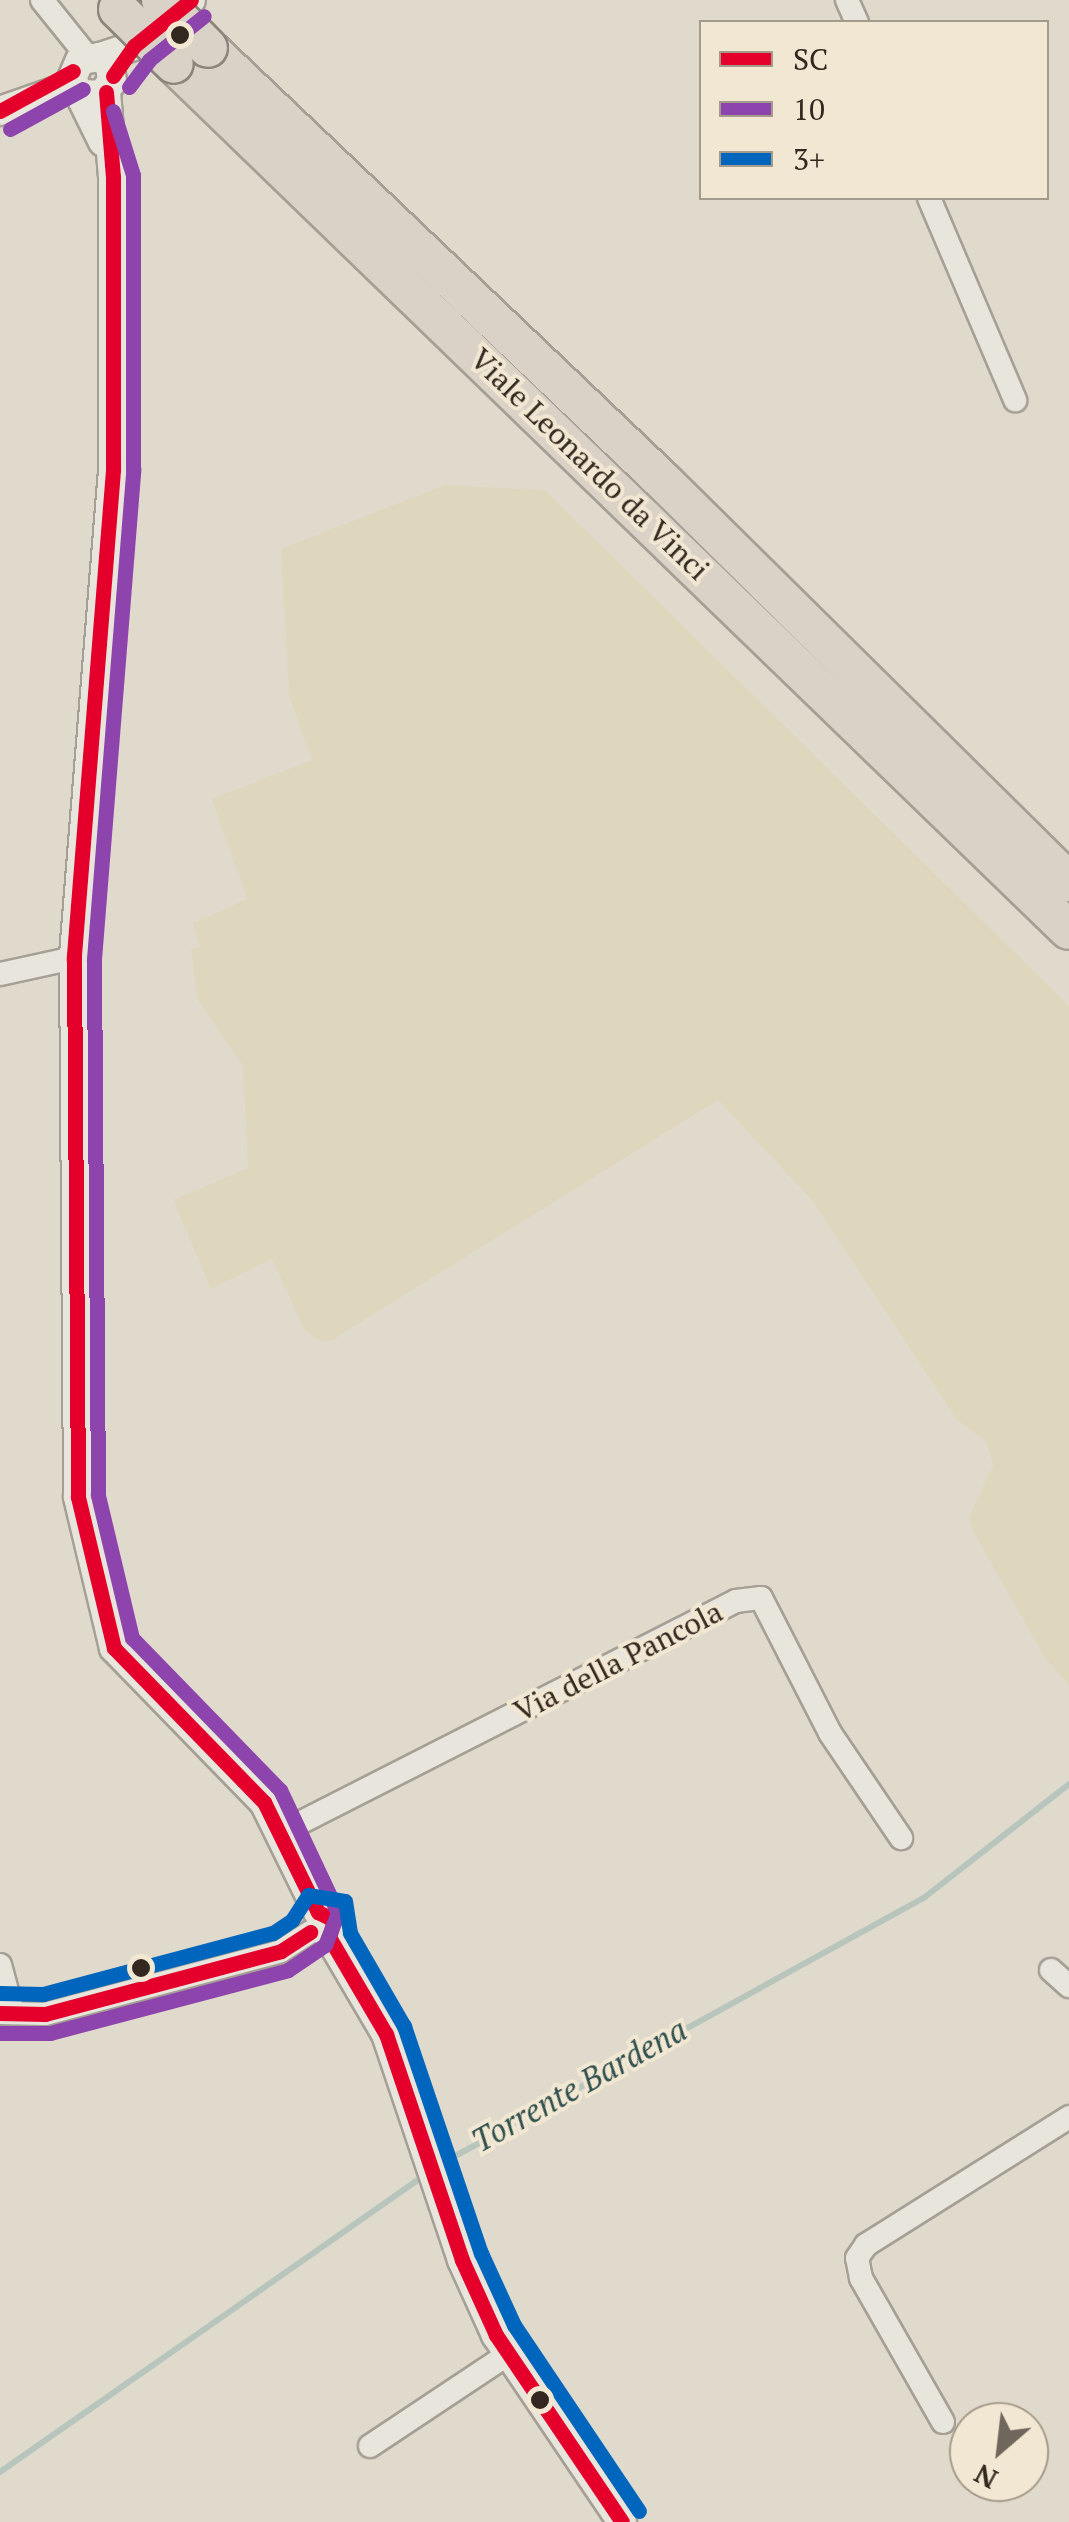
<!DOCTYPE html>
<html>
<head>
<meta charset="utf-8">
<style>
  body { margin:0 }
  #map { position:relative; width:1069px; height:2522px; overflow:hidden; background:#e0dacc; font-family:"PT Serif",serif }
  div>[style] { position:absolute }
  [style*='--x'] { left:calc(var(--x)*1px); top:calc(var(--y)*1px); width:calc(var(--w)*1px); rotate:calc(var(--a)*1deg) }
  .farmland>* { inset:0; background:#ded7be }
  .stream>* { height:6px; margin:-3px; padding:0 3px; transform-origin:3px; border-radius:3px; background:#b7c5bc }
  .roads { filter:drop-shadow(2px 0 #a59f95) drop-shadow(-2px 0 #a59f95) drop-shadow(0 2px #a59f95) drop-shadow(0 -2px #a59f95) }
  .minor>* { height:22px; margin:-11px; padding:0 11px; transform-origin:11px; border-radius:11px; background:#e8e5dd }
  .tertiary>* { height:28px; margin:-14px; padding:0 14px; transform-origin:14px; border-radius:14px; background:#e8e5dd }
  .trunk>* { height:38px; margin:-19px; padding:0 19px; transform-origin:19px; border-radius:19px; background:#dad2c6 }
  .bridges { filter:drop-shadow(2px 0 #8b857c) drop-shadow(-2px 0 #8b857c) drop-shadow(0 2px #8b857c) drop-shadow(0 -2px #8b857c) }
  .trunk-bridge>* { height:38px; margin:-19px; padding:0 19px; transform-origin:19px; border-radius:19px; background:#dad2c6 }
  .bus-1>* { height:15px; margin:-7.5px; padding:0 7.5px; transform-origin:7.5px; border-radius:7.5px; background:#e4002b }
  .bus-2>* { height:15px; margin:-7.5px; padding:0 7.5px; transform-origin:7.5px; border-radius:7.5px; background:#8e44ad }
  .bus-3>* { height:15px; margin:-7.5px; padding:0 7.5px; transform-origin:7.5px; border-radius:7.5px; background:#0065bd }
  .dots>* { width:28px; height:28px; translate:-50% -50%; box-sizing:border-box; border:5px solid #f1e7d2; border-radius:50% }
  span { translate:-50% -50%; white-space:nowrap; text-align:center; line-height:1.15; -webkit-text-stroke:8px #f1e7d2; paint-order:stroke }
  .street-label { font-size:30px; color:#32281f }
  .water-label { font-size:32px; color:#30504e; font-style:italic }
  .legend { position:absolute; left:699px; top:20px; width:350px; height:180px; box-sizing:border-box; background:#f1e7d2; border:2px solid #a59b8a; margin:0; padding:12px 18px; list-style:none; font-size:30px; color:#32281f }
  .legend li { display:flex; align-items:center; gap:20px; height:50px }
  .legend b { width:50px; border:2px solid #a59b8a }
  .north { position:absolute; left:949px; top:2402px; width:100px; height:100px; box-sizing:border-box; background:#f1e7d2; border:2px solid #a59b8a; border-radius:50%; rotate:208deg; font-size:28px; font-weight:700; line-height:40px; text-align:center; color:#32281f }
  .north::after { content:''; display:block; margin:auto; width:35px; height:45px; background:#6f665c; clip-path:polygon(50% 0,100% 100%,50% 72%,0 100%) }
</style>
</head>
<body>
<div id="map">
  <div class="farmland">
    <i style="clip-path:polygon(445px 485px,545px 490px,1069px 1006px,1069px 1685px,1045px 1658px,973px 1531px,969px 1517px,993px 1465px,986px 1441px,957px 1420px,812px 1200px,718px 1100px,332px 1340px,321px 1342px,304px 1329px,272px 1259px,211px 1289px,173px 1200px,248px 1168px,243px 1066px,198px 1000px,191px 950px,200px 946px,193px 923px,247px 899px,212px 799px,312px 760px,289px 695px,281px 549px)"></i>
  </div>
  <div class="stream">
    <i style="--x:439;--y:2165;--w:555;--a:-28.87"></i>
    <i style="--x:925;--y:1897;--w:183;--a:-38.1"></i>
    <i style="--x:0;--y:2472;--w:518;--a:-34.95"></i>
  </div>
  <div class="roads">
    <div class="minor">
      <i style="--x:42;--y:0;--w:72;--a:51.2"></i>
      <i style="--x:847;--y:0;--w:24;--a:66"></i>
      <i style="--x:929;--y:198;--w:220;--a:66.9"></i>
      <i style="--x:0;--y:974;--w:76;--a:-12.2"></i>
      <i style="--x:284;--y:1831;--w:507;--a:-26.97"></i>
      <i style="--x:736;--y:1601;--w:25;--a:-7"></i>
      <i style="--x:761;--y:1598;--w:152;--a:62.9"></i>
      <i style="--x:830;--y:1733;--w:127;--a:55.9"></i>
      <i style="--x:0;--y:1965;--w:50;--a:74.8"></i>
      <i style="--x:1051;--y:1970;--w:24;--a:42"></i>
      <i style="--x:0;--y:2013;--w:45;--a:1.3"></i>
      <i style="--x:45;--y:2014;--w:244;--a:-14.9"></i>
      <i style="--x:281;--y:1951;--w:35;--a:-33"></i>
      <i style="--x:943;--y:2422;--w:166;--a:-119.7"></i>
      <i style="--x:861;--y:2278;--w:20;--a:-101"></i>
      <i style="--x:857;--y:2258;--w:16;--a:-55"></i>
      <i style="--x:866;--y:2245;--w:240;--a:-32.2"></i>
      <i style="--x:370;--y:2446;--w:164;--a:-33.6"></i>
    </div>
    <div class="tertiary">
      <i style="--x:100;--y:57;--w:36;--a:-18"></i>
      <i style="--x:134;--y:46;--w:73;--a:-38.9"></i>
      <i style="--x:106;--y:92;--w:85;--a:85.3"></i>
      <i style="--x:113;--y:177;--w:293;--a:90"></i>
      <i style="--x:113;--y:470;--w:490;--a:94.6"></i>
      <i style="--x:74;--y:958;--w:539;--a:89.57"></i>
      <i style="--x:78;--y:1497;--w:155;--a:76.6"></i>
      <i style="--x:114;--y:1648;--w:215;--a:45.8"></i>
      <i style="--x:264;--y:1802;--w:123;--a:63.9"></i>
      <i style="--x:318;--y:1912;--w:18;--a:27"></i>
      <i style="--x:334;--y:1920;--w:18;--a:106"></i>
      <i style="--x:83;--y:94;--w:18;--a:3"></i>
      <i style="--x:101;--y:95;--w:17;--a:-50"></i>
      <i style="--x:112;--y:82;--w:17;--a:-97"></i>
      <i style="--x:110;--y:65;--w:13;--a:-141"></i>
      <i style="--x:100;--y:57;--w:20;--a:171"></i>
      <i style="--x:80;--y:60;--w:21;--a:113"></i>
      <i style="--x:72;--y:79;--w:70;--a:63.8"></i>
      <i style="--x:0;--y:111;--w:78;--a:-19.4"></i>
      <i style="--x:329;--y:1937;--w:113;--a:59.6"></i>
      <i style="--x:386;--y:2034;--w:238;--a:71.4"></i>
      <i style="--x:462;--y:2260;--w:82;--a:65.6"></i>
      <i style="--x:496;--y:2335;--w:225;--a:56"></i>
    </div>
    <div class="trunk">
      <i style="--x:208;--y:48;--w:628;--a:43.58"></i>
      <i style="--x:663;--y:481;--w:571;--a:44.65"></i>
      <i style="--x:174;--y:64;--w:1245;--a:44.06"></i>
    </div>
  </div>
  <div class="bridges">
    <div class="trunk-bridge">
      <i style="--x:161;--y:0;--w:67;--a:45.6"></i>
      <i style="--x:118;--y:9;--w:78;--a:44.5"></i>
    </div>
  </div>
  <div class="bus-1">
    <i style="--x:113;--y:76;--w:37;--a:-55"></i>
    <i style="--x:134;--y:46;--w:73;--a:-38.9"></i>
    <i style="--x:106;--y:92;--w:85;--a:85.3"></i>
    <i style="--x:113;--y:177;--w:293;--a:90"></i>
    <i style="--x:113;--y:470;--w:490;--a:94.6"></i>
    <i style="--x:74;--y:958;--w:539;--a:89.57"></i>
    <i style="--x:78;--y:1497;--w:155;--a:76.6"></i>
    <i style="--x:114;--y:1648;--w:215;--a:45.8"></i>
    <i style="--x:264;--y:1802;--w:123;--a:63.9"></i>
    <i style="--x:318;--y:1912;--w:18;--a:27"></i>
    <i style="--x:334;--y:1920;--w:18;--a:106"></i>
    <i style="--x:0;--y:111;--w:83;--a:-28.7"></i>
    <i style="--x:329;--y:1937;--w:113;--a:59.6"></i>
    <i style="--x:386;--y:2034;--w:238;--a:71.4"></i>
    <i style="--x:462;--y:2260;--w:82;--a:65.6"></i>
    <i style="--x:496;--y:2335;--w:225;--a:56"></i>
    <i style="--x:0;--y:2013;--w:45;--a:1.3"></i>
    <i style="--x:45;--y:2014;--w:244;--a:-14.9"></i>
    <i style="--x:281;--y:1951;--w:35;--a:-33"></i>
  </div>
  <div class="bus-2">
    <i style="--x:129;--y:87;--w:34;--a:-53"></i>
    <i style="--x:149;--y:60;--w:70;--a:-38.7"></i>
    <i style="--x:10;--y:129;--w:83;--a:-28.7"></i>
    <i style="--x:0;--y:2033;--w:50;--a:0"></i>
    <i style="--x:50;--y:2033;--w:246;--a:-14.8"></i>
    <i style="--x:288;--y:1970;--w:45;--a:-34"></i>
    <i style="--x:325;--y:1945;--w:35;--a:-68"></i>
    <i style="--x:338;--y:1913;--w:136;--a:-115.2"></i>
    <i style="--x:280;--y:1790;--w:212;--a:-134.2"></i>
    <i style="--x:132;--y:1638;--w:147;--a:-103.4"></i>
    <i style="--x:98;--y:1495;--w:536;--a:-90.43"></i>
    <i style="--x:94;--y:959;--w:491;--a:-85.4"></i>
    <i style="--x:133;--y:470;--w:295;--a:-90"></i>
    <i style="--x:133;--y:175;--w:67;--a:-107.4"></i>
  </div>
  <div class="bus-3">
    <i style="--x:0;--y:1993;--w:43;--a:1.3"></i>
    <i style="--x:43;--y:1994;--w:238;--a:-14.9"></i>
    <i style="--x:273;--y:1933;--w:23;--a:-34"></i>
    <i style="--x:292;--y:1920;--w:30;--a:-57"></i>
    <i style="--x:308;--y:1895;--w:37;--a:9"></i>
    <i style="--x:345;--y:1901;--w:32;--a:81"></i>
    <i style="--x:350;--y:1933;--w:108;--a:59.9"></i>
    <i style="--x:404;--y:2026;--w:240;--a:71.3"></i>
    <i style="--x:481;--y:2253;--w:79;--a:65.4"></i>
    <i style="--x:514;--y:2325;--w:224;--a:56.1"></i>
  </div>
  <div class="dots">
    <i style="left:180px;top:35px;background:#32281f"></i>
    <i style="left:141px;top:1968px;background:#32281f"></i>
    <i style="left:540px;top:2400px;background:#32281f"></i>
  </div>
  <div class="street-label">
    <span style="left:590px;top:464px;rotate:44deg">Viale Leonardo da Vinci</span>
    <span style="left:618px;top:1661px;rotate:-27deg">Via della Pancola</span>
  </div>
  <div class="water-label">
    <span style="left:579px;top:2085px;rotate:-29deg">Torrente Bardena</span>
  </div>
  <ul class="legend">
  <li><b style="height:12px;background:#e4002b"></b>SC</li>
  <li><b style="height:12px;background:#8e44ad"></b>10</li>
  <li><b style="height:12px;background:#0065bd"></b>3+</li>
  </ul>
  <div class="north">N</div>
</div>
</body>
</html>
